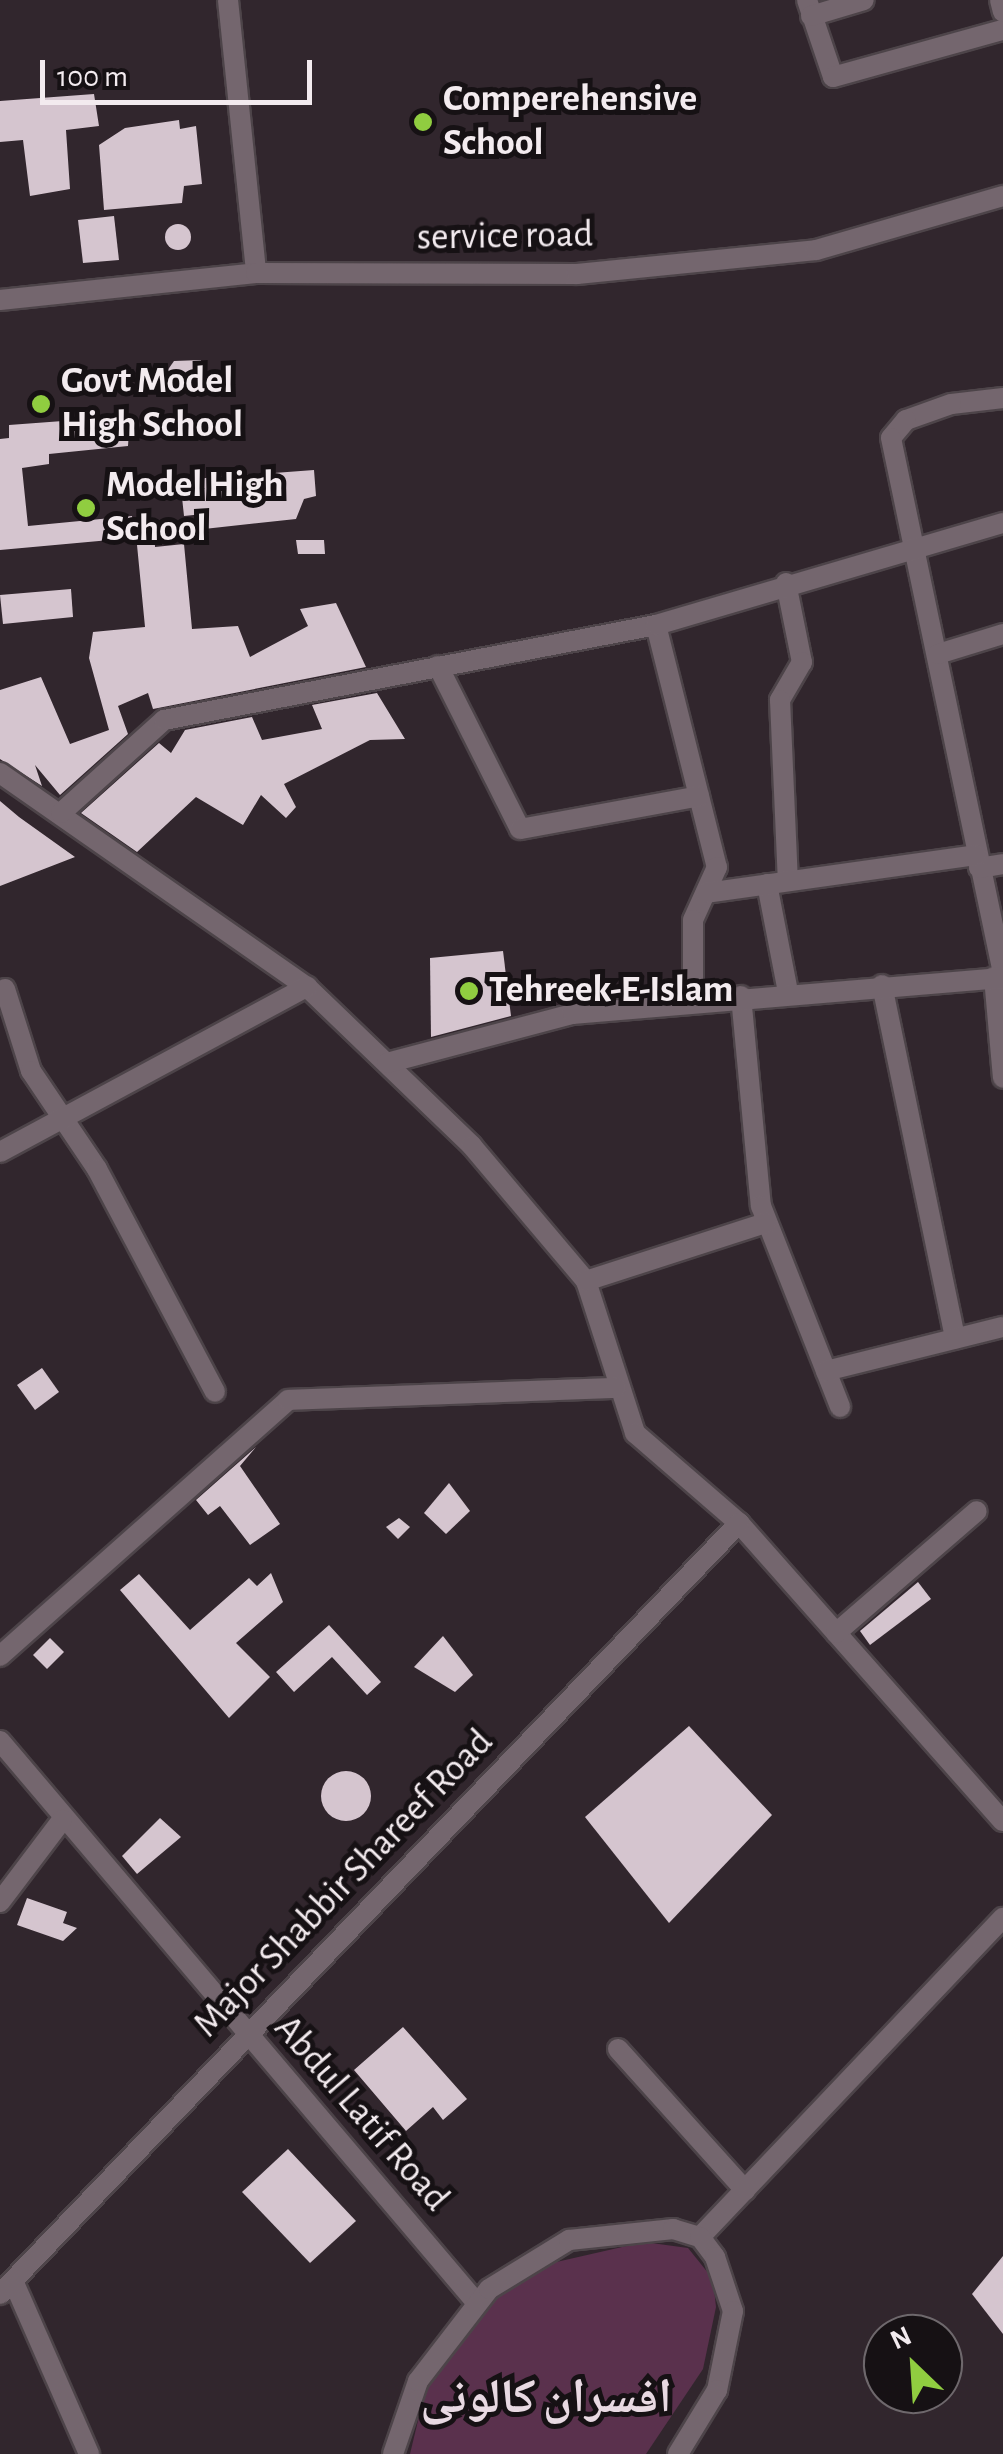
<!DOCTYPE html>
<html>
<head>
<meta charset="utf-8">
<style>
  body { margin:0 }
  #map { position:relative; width:1003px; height:2454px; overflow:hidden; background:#31262d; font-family:"Alegreya Sans","Noto Naskh Arabic",sans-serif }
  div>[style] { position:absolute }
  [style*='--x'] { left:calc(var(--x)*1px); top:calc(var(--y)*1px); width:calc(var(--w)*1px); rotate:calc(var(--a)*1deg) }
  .green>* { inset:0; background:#5a314d }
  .building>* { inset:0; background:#d5c5cf }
  .round { border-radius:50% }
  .roads { filter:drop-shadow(2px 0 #4d4449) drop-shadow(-2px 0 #4d4449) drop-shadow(0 2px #4d4449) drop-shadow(0 -2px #4d4449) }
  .minor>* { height:20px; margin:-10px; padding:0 10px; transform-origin:10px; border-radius:10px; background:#74666e }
  .dots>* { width:28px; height:28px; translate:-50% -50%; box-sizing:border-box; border:5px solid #161114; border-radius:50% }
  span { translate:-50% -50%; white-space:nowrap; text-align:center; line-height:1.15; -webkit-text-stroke:10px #161114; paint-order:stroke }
  .poi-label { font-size:38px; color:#f3ebef; font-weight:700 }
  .left { translate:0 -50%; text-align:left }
  .street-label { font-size:38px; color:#f3ebef }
  .district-label { font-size:48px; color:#e8d9e2; font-weight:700 }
  .north { position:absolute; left:863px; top:2314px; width:100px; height:100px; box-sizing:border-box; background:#161114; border:2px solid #6e686c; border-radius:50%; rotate:335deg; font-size:28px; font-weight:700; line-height:40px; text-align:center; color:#f3ebef }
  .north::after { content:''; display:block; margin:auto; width:35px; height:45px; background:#90cd40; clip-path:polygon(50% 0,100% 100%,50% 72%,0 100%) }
  .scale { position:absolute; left:40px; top:60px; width:272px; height:45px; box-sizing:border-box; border:5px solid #f3ebef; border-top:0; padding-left:12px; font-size:30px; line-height:35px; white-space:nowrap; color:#f3ebef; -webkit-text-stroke:8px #161114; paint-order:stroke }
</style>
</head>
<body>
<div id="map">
  <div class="green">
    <i style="clip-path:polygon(644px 2242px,688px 2248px,713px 2279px,716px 2307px,703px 2369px,646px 2454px,410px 2454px,428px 2379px,487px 2302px,552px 2263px)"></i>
  </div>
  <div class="building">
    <i style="clip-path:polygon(94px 94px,99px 126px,66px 130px,70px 189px,30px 196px,23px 140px,0 142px,0 101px)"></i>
    <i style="clip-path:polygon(179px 120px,180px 129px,196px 126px,202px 184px,184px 186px,182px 203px,104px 210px,99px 145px,125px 128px)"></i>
    <i style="clip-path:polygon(114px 216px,119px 260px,83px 263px,78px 220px)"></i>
    <i class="round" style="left:165px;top:224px;width:26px;height:26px"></i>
    <i style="clip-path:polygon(201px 360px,203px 382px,175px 388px,167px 371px,174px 361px)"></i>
    <i style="clip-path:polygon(130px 416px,128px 446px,49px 454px,49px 464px,22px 468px,28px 526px,132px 516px,133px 526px,154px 524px,155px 547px,184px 544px,192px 629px,238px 626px,250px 657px,308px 626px,300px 609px,336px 603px,366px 667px,153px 709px,148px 693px,118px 706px,128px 734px,60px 795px,35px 765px,42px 786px,0 759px,0 690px,41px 677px,70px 744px,109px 730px,89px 658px,93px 632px,145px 627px,137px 545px,132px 538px,0 550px,0 439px,9px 438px,9px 425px)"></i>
    <i style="clip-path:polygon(314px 470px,316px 496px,304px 499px,296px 519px,204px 529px,203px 514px,184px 516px,181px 488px,205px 478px)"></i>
    <i style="clip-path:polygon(296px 540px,324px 540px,325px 554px,298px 554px)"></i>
    <i style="clip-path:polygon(71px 589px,73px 617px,3px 624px,0 595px)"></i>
    <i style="clip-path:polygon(377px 693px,405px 739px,370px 740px,284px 784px,296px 807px,286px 818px,261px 795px,243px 825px,196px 797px,137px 852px,81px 813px,159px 743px,171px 753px,185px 730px,252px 717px,262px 740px,322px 729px,312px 705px)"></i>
    <i style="clip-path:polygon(0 801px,19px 817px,75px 857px,0 886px)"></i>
    <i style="clip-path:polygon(503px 951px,511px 1016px,431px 1037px,430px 958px)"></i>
    <i style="clip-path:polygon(42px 1368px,59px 1392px,35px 1410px,17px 1385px)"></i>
    <i style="clip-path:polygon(256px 1447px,240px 1466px,280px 1524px,250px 1545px,220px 1506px,208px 1515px,196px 1500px)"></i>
    <i style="clip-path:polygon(449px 1483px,470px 1511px,446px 1534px,424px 1513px)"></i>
    <i style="clip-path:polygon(399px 1518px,410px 1527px,398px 1539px,386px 1527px)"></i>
    <i style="clip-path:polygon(271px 1573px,283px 1602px,236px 1643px,270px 1677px,229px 1718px,120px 1590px,139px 1574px,190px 1630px,249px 1578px,257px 1586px)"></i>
    <i style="clip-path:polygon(918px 1582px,931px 1599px,870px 1645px,860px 1631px)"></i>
    <i style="clip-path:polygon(329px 1625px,381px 1682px,367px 1695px,332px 1657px,294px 1692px,276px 1672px)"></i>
    <i style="clip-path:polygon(443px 1636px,473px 1675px,455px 1692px,414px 1667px)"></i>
    <i style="clip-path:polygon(50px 1638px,64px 1652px,47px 1669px,33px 1655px)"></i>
    <i style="clip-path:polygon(689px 1726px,772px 1815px,669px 1923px,585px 1817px)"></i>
    <i class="round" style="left:321px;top:1771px;width:50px;height:50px"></i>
    <i style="clip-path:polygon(160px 1818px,181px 1837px,137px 1874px,122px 1856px)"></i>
    <i style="clip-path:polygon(27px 1898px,67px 1912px,63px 1923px,77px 1928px,63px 1941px,17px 1925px)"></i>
    <i style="clip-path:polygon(403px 2027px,467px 2099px,443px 2120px,433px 2107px,406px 2131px,354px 2070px)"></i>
    <i style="clip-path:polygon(288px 2149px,356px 2221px,310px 2263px,242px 2192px)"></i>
    <i style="clip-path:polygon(1003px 2256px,1003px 2334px,972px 2294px)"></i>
  </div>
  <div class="roads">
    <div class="minor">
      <i style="--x:228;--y:0;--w:274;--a:84.1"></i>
      <i style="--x:807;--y:0;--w:81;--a:71.3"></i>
      <i style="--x:833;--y:77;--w:176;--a:-15.5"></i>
      <i style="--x:1000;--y:0;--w:12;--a:76"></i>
      <i style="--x:811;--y:16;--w:55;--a:-16.8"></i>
      <i style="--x:0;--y:300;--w:257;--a:-6"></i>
      <i style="--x:256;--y:273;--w:321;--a:0.2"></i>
      <i style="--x:577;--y:274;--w:240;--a:-5.7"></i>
      <i style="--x:816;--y:250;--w:195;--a:-16.1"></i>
      <i style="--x:1003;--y:398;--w:52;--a:173.4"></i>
      <i style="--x:951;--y:404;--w:48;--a:160.4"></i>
      <i style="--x:906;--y:420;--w:23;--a:130"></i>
      <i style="--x:891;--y:438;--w:547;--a:78.18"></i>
      <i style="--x:786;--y:583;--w:81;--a:78.6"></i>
      <i style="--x:802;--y:662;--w:44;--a:120.1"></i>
      <i style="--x:780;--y:700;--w:181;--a:87.5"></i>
      <i style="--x:656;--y:625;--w:250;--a:75.9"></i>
      <i style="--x:717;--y:867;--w:58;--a:114.4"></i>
      <i style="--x:693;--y:920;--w:80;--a:90"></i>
      <i style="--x:938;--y:654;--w:68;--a:-17.1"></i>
      <i style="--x:438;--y:666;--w:182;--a:63.3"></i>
      <i style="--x:520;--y:829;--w:182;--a:-10.4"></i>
      <i style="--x:0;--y:773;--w:374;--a:34.9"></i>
      <i style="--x:307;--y:987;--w:229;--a:43.9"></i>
      <i style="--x:472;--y:1146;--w:177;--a:49.8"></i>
      <i style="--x:586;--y:1281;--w:160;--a:72.1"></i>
      <i style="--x:635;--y:1433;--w:138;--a:40.9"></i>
      <i style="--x:739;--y:1523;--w:398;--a:48.5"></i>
      <i style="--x:61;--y:813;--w:139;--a:-42.1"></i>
      <i style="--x:164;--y:720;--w:501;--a:-10.93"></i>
      <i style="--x:656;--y:625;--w:362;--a:-16.4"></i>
      <i style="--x:979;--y:868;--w:24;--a:-9"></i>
      <i style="--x:767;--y:884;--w:110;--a:79"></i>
      <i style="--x:706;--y:893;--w:273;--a:-8"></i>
      <i style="--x:994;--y:977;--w:101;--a:84.9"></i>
      <i style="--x:882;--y:985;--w:361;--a:78.3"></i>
      <i style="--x:5;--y:989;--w:86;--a:72.4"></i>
      <i style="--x:31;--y:1071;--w:118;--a:56"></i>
      <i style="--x:97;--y:1169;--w:252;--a:62.1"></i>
      <i style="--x:741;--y:996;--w:211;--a:84.6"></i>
      <i style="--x:761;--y:1206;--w:216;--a:68.5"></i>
      <i style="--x:387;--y:1063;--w:192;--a:-14.8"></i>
      <i style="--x:573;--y:1014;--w:432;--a:-4.8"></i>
      <i style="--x:0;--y:1152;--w:349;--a:-28.3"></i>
      <i style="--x:586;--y:1281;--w:189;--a:-17.9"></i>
      <i style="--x:826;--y:1371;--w:182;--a:-14"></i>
      <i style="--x:836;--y:1633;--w:186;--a:-40.9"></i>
      <i style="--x:0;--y:1656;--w:385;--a:-41.6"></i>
      <i style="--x:288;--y:1400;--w:328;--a:-2.1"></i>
      <i style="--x:0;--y:1741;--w:736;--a:49.69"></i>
      <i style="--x:0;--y:1902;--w:103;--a:-52.9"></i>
      <i style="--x:618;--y:2049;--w:190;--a:48"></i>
      <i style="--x:700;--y:2237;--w:440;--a:-46.5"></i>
      <i style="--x:14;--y:2283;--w:187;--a:66.3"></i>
      <i style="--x:0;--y:2294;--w:1068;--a:-46.21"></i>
      <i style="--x:393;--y:2454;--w:77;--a:-71.1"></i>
      <i style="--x:418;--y:2381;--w:116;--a:-52.3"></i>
      <i style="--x:489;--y:2289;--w:94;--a:-31.5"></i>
      <i style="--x:569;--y:2240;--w:105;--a:-6"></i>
      <i style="--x:673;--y:2229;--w:28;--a:17"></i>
      <i style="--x:700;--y:2237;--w:25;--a:53"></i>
      <i style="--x:715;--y:2257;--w:57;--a:71.6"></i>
      <i style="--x:733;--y:2311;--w:81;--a:101.4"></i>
      <i style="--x:717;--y:2390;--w:75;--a:121.4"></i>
    </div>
  </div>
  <div class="dots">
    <i style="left:423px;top:122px;background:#90cd40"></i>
    <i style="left:41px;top:404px;background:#90cd40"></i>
    <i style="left:86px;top:508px;background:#90cd40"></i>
    <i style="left:469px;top:991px;background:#90cd40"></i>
  </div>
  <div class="poi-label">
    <span class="left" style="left:443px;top:122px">Comperehensive<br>School</span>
    <span class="left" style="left:61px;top:404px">Govt Model<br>High School</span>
    <span class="left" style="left:106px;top:508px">Model High<br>School</span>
    <span class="left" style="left:489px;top:991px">Tehreek-E-Islam</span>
  </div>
  <div class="street-label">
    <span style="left:505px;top:237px;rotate:-1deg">service road</span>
    <span style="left:344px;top:1884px;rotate:-46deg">Major Shabbir Shareef Road</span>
    <span style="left:361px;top:2114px;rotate:49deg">Abdul Latif Road</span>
  </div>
  <div class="district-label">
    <span style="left:546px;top:2399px">افسران کالونی</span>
  </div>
  <div class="north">N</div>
  <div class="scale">100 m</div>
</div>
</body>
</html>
